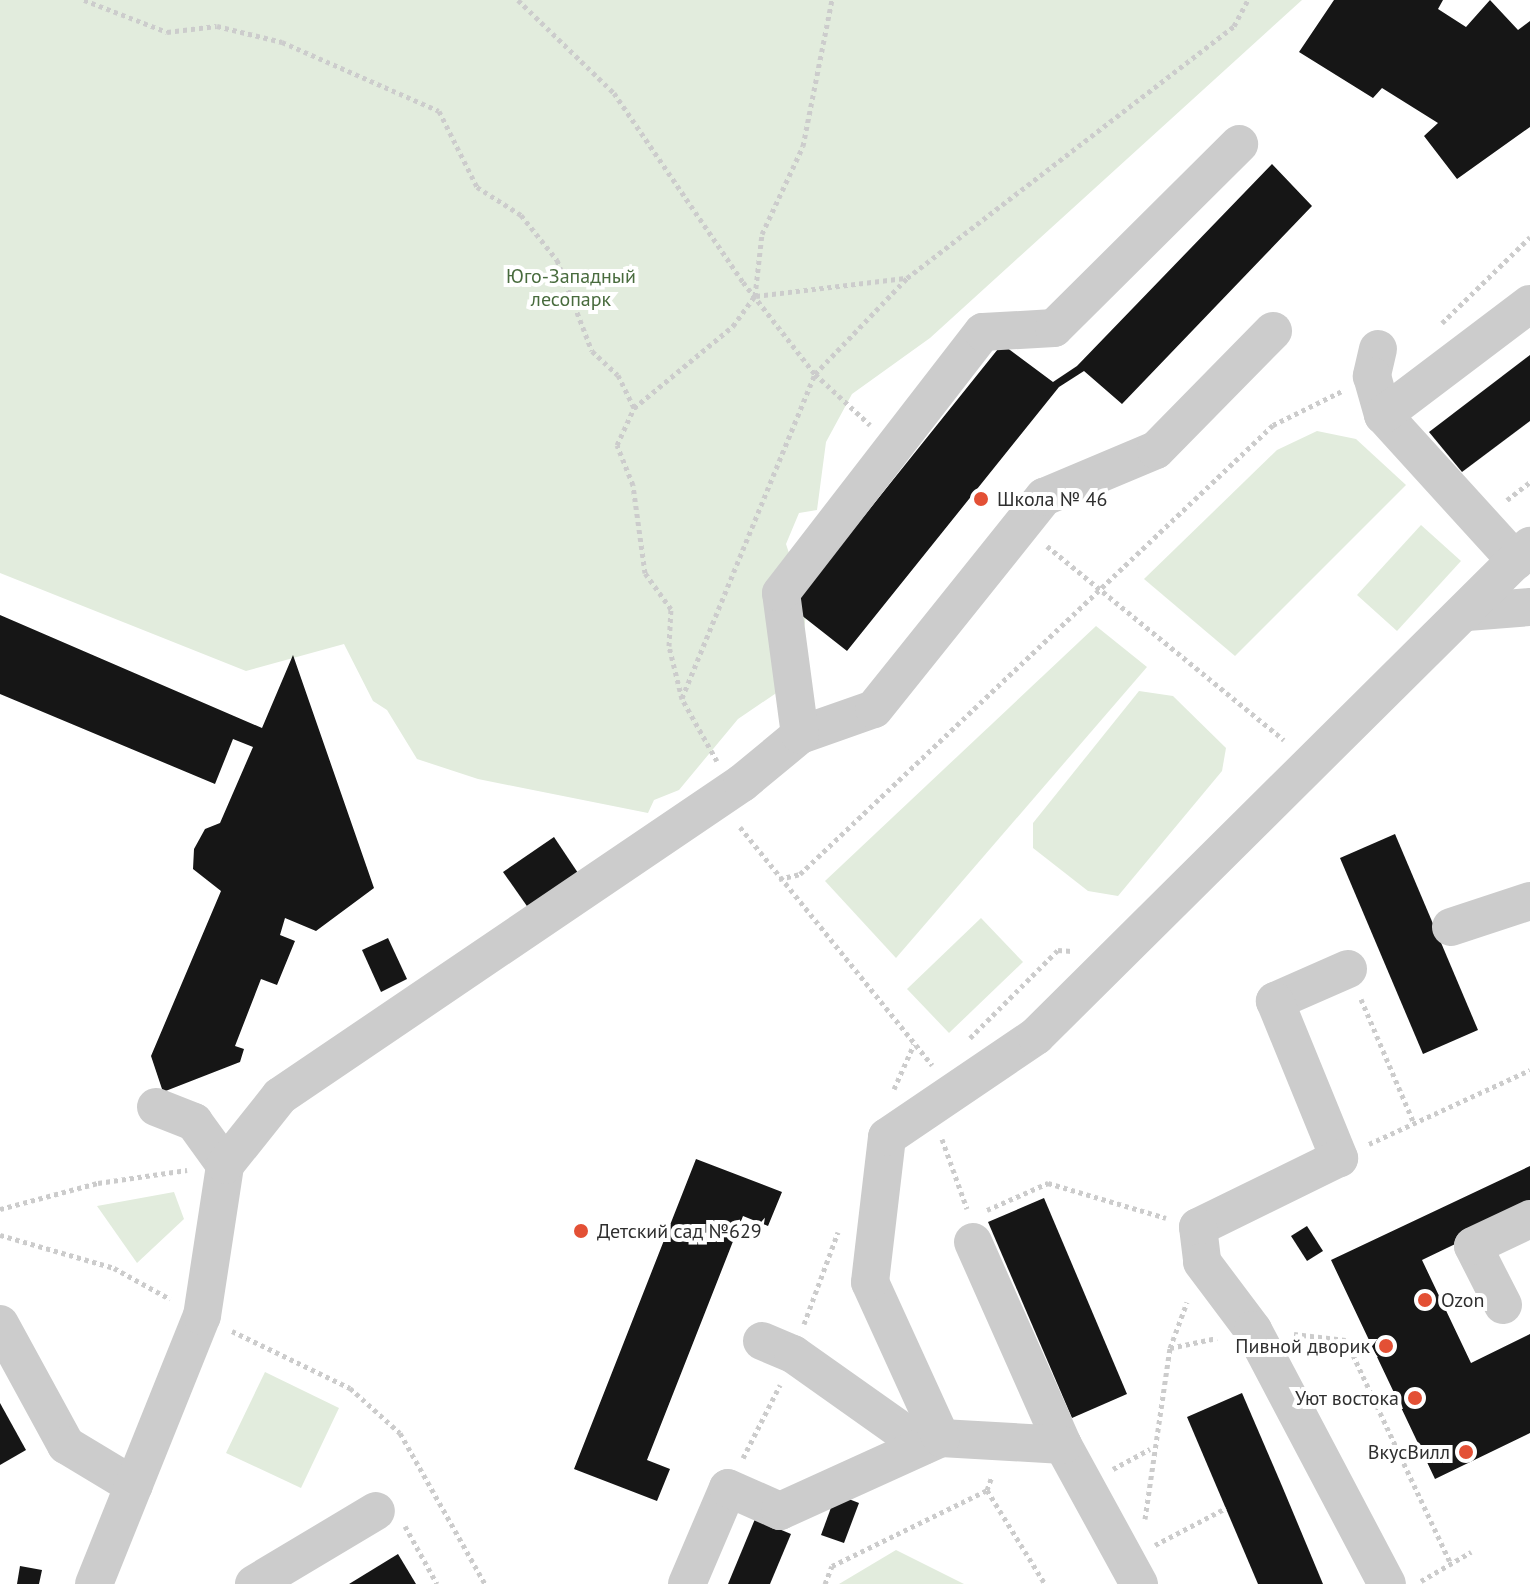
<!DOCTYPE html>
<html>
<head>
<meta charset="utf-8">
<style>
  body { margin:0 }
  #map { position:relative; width:1530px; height:1584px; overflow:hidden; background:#fff; font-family:"PT Sans",sans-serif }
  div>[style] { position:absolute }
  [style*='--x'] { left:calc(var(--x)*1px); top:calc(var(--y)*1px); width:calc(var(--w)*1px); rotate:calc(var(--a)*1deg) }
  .green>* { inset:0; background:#e2ecdd }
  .building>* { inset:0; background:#161616 }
  .path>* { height:5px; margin-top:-2.5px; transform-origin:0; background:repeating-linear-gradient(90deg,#ccc 0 4px,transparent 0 8px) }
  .minor>* { height:38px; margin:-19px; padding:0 19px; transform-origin:19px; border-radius:19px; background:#ccc }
  .dots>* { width:22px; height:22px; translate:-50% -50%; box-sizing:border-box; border:4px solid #fff; border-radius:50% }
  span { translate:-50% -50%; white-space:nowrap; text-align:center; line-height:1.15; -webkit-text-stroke:8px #fff; paint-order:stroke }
  .park-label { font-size:20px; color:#486b3d }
  .poi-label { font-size:20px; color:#2f2f2f }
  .left { translate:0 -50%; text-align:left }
  .right { translate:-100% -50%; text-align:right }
</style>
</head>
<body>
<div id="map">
  <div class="green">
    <i style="clip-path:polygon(0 0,1302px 0,930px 338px,852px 394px,826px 442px,817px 510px,799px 513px,786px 544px,807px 608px,797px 679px,738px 719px,679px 790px,654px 800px,648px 813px,478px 779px,417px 759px,387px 710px,373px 701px,344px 644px,246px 671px,0 573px)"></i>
    <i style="clip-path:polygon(1317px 431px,1356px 439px,1406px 485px,1235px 656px,1144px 579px,1277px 450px)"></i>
    <i style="clip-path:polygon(1421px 525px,1461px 561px,1397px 631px,1357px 595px)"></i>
    <i style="clip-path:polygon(1096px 626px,1147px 667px,896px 958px,825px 881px)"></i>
    <i style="clip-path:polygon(1139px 691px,1173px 696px,1226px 748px,1222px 771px,1118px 896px,1088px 891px,1033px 848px,1033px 823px)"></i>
    <i style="clip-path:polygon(981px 918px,1023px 962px,949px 1033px,907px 989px)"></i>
    <i style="clip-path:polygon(174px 1192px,184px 1219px,137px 1263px,97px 1206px)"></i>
    <i style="clip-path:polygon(265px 1372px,339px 1408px,301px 1488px,226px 1453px)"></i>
    <i style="clip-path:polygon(896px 1550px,964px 1584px,839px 1584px)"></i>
  </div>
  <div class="building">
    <i style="clip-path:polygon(1334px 0,1443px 0,1438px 9px,1466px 27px,1490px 0,1518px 30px,1530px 21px,1530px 127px,1457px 179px,1424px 136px,1438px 123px,1382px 88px,1373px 98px,1299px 52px)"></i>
    <i style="clip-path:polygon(1272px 164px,1312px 206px,1122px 404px,1084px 371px,1059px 387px,847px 651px,791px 607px,1002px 344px,1053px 382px,1077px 366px)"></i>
    <i style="clip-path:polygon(1530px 355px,1530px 421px,1462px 472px,1429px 432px)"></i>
    <i style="clip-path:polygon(0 615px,262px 728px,293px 655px,374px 888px,316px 931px,285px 918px,280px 935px,295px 941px,277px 985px,261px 979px,235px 1046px,244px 1049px,240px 1062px,163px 1092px,151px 1056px,221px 891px,193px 869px,194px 849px,205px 829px,220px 823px,253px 747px,233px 739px,215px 784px,0 694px)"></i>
    <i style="clip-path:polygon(1395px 834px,1478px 1030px,1423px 1054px,1340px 858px)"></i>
    <i style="clip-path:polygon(554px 837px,580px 876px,529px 909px,503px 872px)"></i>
    <i style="clip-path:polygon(388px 938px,407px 979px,381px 992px,362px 950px)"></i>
    <i style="clip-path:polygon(696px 1159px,782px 1192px,768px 1226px,743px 1216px,647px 1460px,670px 1469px,657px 1501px,574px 1469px)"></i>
    <i style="clip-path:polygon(1530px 1166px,1530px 1208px,1422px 1260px,1471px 1363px,1530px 1334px,1530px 1433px,1435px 1479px,1331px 1260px)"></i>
    <i style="clip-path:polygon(1044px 1198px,1127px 1394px,1072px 1418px,988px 1222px)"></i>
    <i style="clip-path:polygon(1307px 1226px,1323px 1251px,1307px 1261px,1291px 1236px)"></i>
    <i style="clip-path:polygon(1242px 1393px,1282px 1486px,1323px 1584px,1258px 1584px,1187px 1417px)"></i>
    <i style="clip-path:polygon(0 1403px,26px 1450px,0 1465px)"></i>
    <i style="clip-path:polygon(836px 1494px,859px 1503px,844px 1543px,821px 1535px)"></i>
    <i style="clip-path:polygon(755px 1519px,791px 1534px,770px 1584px,728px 1584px)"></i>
    <i style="clip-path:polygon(398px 1554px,416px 1584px,349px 1584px)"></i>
    <i style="clip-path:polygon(20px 1566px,42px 1570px,39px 1584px,17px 1584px)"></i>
  </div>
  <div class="path">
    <i style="--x:84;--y:0;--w:89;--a:21.1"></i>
    <i style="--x:167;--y:32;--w:50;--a:-6.8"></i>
    <i style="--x:217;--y:26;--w:67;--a:13.8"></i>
    <i style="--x:282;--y:42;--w:171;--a:23.7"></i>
    <i style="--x:439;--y:111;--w:85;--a:63.4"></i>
    <i style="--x:477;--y:187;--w:52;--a:32.5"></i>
    <i style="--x:521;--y:215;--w:58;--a:51.3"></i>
    <i style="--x:557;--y:260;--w:97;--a:69"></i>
    <i style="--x:592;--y:351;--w:35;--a:43"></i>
    <i style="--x:618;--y:375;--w:37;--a:64"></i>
    <i style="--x:518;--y:0;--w:134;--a:44.1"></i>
    <i style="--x:614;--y:93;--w:229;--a:55.7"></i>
    <i style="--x:743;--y:282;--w:117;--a:52"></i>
    <i style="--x:815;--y:374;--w:75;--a:42.8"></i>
    <i style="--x:756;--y:296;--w:150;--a:-6.9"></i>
    <i style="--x:1442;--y:323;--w:123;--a:-44.3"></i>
    <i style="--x:1507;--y:500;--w:29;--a:-38"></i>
    <i style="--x:1047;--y:546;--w:306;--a:39.3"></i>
    <i style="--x:682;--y:698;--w:350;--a:-67.7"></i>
    <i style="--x:815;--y:374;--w:133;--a:-46.2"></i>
    <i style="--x:907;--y:278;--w:413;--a:-37.6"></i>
    <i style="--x:1234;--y:26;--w:30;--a:-62"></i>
    <i style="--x:717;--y:761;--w:71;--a:-119.4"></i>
    <i style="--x:682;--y:699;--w:55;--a:-103.8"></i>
    <i style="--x:669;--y:646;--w:37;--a:-87"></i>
    <i style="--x:671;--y:609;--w:44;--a:-125.8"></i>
    <i style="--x:645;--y:573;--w:89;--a:-97.8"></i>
    <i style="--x:633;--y:485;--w:43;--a:-111.8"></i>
    <i style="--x:617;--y:445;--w:41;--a:-65.3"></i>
    <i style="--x:634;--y:408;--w:129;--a:-39.6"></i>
    <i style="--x:733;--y:326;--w:37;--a:-54"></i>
    <i style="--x:755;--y:296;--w:62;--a:-83.6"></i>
    <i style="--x:762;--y:234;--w:97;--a:-65"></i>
    <i style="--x:803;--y:146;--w:149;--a:-78.8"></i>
    <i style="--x:740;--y:827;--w:306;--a:51.1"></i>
    <i style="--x:779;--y:879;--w:22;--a:-13"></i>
    <i style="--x:800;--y:874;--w:652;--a:-43.51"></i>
    <i style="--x:1273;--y:425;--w:77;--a:-26.2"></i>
    <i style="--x:1361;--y:999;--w:135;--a:66.9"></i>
    <i style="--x:970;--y:1038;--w:124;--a:-45"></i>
    <i style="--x:1058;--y:950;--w:14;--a:4"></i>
    <i style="--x:894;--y:1089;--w:49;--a:-66"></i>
    <i style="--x:942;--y:1139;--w:74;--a:70.3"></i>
    <i style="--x:1369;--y:1144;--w:177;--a:-24.7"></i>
    <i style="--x:0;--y:1209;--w:101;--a:-14.9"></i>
    <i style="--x:98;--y:1183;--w:90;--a:-8.3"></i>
    <i style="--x:987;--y:1210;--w:67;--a:-23.9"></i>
    <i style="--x:1048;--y:1183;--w:123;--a:16.5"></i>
    <i style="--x:0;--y:1235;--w:119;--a:16.1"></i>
    <i style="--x:114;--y:1268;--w:64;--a:29"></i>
    <i style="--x:804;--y:1324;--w:98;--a:-69.7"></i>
    <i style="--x:232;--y:1331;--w:131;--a:25.8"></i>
    <i style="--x:350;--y:1388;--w:67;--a:42"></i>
    <i style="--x:400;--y:1433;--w:173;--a:60.6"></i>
    <i style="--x:1294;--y:1334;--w:52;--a:6.6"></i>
    <i style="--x:1346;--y:1340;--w:247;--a:64.9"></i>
    <i style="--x:1170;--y:1348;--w:48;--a:-12"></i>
    <i style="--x:743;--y:1458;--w:82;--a:-63.1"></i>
    <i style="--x:1113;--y:1469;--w:42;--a:-28.4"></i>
    <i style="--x:987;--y:1490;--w:110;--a:58.3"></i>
    <i style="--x:1145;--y:1519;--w:173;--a:-81.7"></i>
    <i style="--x:1170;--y:1348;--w:49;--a:-69.7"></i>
    <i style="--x:405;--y:1526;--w:66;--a:61.1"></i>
    <i style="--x:1155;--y:1545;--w:80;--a:-27.5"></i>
    <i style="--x:1421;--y:1581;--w:58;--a:-30.1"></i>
    <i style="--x:825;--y:1584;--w:19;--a:-69"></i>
    <i style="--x:832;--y:1566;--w:173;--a:-26.1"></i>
    <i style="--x:987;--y:1490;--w:15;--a:-70"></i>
  </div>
  <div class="minor">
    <i style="--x:1378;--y:349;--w:28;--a:103"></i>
    <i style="--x:1372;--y:376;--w:41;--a:74.2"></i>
    <i style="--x:1516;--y:561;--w:197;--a:-132.3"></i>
    <i style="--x:1383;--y:415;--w:184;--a:-37.1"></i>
    <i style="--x:1467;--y:612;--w:63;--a:-4.5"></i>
    <i style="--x:800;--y:735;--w:78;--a:-19.4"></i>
    <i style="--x:874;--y:709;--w:272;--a:-51.3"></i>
    <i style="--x:1044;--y:497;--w:121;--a:-22.8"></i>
    <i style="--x:1156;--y:450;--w:167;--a:-45.5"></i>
    <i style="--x:1451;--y:927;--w:83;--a:-18.2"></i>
    <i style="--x:1348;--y:969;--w:80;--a:156.3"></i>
    <i style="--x:1275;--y:1001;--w:170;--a:67.8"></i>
    <i style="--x:1339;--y:1158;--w:157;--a:153.9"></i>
    <i style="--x:1198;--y:1227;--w:35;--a:83"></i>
    <i style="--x:1202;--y:1262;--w:85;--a:53.1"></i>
    <i style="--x:1253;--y:1330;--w:287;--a:62.2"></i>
    <i style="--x:156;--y:1107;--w:41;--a:21.5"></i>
    <i style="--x:194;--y:1122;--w:53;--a:54.2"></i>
    <i style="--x:973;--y:1242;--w:222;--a:66.1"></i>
    <i style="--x:1503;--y:1305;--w:66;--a:-117"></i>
    <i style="--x:1473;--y:1246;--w:63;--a:-25.3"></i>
    <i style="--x:0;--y:1324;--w:138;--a:61.4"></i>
    <i style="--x:66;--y:1445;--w:79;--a:31.1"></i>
    <i style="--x:762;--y:1341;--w:34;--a:23"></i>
    <i style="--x:793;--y:1354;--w:159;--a:35.3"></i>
    <i style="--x:94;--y:1584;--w:289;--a:-68.1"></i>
    <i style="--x:202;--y:1316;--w:153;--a:-81.3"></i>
    <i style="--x:225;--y:1165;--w:88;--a:-51.4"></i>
    <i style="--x:280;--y:1096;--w:558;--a:-34.12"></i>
    <i style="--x:742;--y:783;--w:75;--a:-39.6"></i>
    <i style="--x:800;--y:735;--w:143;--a:-97.6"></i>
    <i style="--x:781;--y:593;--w:330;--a:-52.3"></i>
    <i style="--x:983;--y:332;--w:71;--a:-3.2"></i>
    <i style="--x:1054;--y:328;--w:261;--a:-44.8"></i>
    <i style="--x:254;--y:1584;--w:142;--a:-30.9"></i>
    <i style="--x:687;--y:1584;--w:104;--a:-66.9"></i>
    <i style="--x:728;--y:1488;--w:57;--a:23.9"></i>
    <i style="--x:780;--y:1511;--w:177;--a:-24.4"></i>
    <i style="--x:1139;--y:1584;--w:158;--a:-118.7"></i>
    <i style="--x:1063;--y:1445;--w:122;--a:-176.7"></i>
    <i style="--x:941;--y:1438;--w:171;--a:-114.5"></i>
    <i style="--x:870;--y:1282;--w:146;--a:-83.3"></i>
    <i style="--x:887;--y:1137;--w:180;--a:-34.1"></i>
    <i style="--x:1036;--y:1036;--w:696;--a:-44.77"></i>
  </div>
  <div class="dots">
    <i style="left:981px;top:499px;background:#e35035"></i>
    <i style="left:581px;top:1231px;background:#e35035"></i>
    <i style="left:1425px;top:1300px;background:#e35035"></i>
    <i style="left:1386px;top:1346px;background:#e35035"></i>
    <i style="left:1415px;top:1398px;background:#e35035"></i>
    <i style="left:1466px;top:1452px;background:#e35035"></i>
  </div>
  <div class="park-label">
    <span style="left:571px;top:288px">Юго-Западный<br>лесопарк</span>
  </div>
  <div class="poi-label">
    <span class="left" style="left:997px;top:499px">Школа № 46</span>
    <span class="left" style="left:597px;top:1231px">Детский сад №629</span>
    <span class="left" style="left:1441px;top:1300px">Ozon</span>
    <span class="right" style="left:1370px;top:1346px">Пивной дворик</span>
    <span class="right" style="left:1399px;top:1398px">Уют востока</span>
    <span class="right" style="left:1450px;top:1452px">ВкусВилл</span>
  </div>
</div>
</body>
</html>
